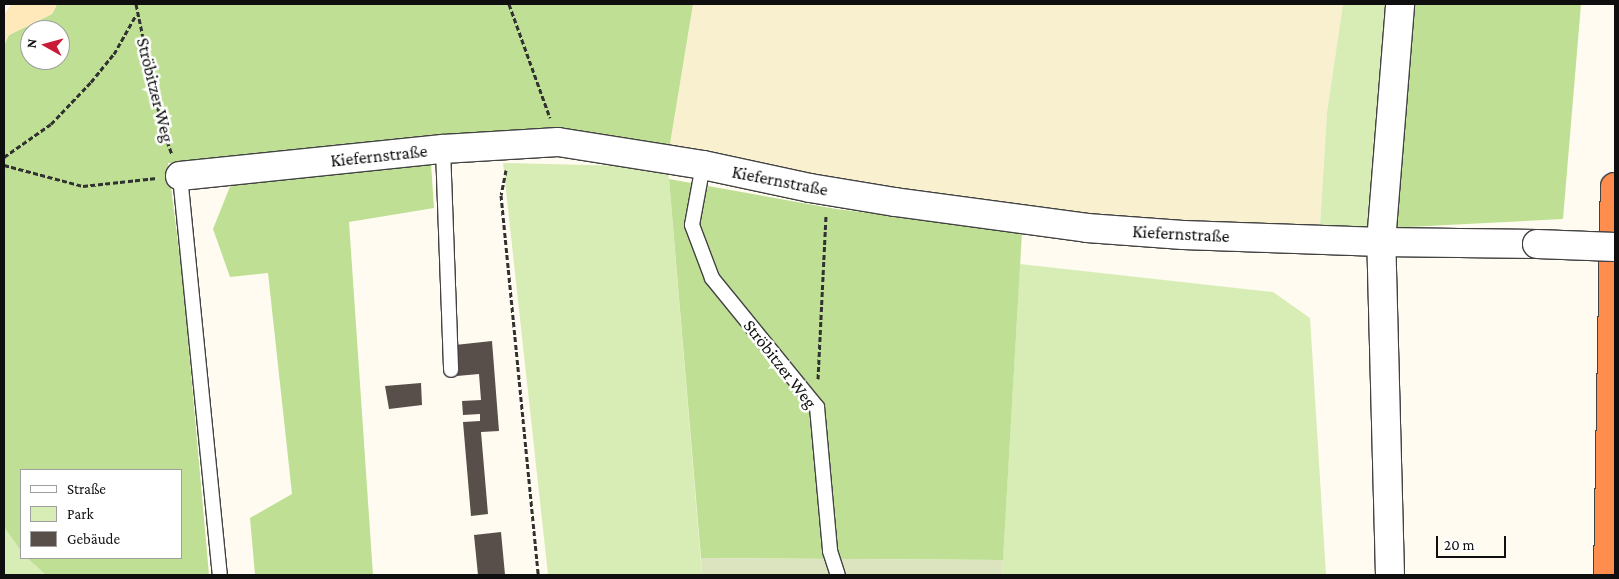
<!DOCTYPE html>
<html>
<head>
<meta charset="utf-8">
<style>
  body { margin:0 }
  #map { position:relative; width:1619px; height:579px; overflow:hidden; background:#fffbf0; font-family:"Crimson Pro",serif }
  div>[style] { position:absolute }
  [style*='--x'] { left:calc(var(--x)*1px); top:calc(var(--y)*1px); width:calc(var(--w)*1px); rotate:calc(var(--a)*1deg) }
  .farmland>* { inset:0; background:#f8f0ce }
  .green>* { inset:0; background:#d8edb6 }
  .forest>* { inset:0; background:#bedf94 }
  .sand>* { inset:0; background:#ffe8b9 }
  .cemetery>* { inset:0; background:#dbe4bf }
  .building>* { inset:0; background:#584e4a }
  .path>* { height:3px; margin-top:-1.5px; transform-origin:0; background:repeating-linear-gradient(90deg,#313131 0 5px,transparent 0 7.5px) }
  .roads { filter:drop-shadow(1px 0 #424242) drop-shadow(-1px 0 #424242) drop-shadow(0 1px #424242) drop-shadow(0 -1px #424242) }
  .lane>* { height:14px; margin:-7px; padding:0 7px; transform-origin:7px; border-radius:7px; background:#fff }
  .street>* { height:28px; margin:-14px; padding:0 14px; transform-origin:14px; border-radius:14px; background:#fff }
  .highway>* { height:28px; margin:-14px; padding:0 14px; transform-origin:14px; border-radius:14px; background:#ff8d4e }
  .bridges { filter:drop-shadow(1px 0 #424242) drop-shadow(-1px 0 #424242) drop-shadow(0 1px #424242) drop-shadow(0 -1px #424242) }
  .street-bridge>* { height:28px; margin:-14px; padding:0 14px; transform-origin:14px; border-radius:14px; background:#fff }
  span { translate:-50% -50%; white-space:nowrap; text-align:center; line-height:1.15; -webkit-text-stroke:5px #fff; paint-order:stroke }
  .street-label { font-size:18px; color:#0f0f0f }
  .frame { position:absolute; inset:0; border:5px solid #0f0f0f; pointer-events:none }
  .legend { position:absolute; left:20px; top:469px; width:162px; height:90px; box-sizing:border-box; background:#fff; border:1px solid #9f9f9f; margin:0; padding:6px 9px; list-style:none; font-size:15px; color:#0f0f0f }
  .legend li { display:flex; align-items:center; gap:10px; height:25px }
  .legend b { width:25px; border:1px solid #9f9f9f }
  .north { position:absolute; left:20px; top:20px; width:50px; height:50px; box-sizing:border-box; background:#fff; border:1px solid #9f9f9f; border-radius:50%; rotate:277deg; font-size:14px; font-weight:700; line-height:20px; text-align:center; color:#0f0f0f }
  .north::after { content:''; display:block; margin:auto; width:18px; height:22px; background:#ca1b36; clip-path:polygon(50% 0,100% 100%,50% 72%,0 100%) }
  .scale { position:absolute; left:1436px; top:536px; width:70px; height:22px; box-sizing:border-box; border:2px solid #0f0f0f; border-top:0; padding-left:6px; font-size:15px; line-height:18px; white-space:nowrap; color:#0f0f0f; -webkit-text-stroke:4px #fff; paint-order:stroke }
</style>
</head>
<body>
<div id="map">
  <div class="farmland">
    <i style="clip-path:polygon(693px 4px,1343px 4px,1327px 112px,1320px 226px,1182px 226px,880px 189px,669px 150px)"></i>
  </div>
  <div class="green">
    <i style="clip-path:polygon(1343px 4px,1395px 4px,1377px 227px,1320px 226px,1327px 112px)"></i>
    <i style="clip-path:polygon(503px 163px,668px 167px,702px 575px,548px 575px)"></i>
    <i style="clip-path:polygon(1020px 264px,1273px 292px,1310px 318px,1326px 575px,1002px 575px)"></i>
    <i style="clip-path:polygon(4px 527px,21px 551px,21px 558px,27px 558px,46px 575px,4px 575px)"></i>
  </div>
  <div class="forest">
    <i style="clip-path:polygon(evenodd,57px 4px,693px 4px,669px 150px,439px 144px,168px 163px,183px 283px,209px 575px,46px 575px,27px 558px,181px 558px,181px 470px,21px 470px,21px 551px,4px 527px,4px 45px,9px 35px,52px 14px,57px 4px,30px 30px,60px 30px,60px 60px,30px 60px,30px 30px)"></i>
    <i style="clip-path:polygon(1409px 4px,1581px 4px,1563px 219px,1388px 228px)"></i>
    <i style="clip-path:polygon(431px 164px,434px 208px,349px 222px,373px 575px,255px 575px,250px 518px,292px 494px,268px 273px,230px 277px,213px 229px,233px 179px)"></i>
    <i style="clip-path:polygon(669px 179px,836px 209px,1022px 232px,1003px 560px,701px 558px)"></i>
  </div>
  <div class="sand">
    <i style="clip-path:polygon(11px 4px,57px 4px,52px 14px,9px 35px,4px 45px,4px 15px)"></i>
  </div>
  <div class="cemetery">
    <i style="clip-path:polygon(701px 558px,1003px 560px,1002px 575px,702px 575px)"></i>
  </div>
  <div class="building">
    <i style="clip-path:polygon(492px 341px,499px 431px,481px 432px,488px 514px,471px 516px,463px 422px,480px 421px,480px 414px,463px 415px,462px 401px,481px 400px,479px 374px,457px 376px,455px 345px)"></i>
    <i style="clip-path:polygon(421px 383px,422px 405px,389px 409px,385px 386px)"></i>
    <i style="clip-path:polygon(501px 532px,505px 575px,478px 575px,474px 535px)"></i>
  </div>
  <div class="path">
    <i style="--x:136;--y:4;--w:126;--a:78.1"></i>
    <i style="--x:162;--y:127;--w:29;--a:70"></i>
    <i style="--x:509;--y:4;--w:121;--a:70.2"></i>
    <i style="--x:4;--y:157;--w:57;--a:-35.1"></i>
    <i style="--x:51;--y:124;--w:58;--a:-46.4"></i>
    <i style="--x:91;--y:82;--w:36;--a:-51"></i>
    <i style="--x:114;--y:54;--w:45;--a:-60.6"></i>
    <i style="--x:4;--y:165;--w:82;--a:14.9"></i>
    <i style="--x:83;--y:186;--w:74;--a:-6.2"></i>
    <i style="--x:506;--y:170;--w:25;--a:101"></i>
    <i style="--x:501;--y:195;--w:382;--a:84.4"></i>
    <i style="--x:818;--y:379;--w:163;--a:-87.2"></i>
  </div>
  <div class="roads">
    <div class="lane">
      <i style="--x:443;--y:149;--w:221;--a:87.9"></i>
      <i style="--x:703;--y:165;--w:61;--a:100.4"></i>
      <i style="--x:692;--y:225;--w:57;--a:69.3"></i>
      <i style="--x:712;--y:278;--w:166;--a:50.9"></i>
      <i style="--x:817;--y:407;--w:145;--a:84.8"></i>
      <i style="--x:830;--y:551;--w:25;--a:72"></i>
      <i style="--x:180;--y:176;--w:401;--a:84.3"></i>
    </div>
    <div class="street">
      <i style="--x:180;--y:176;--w:264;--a:-5.9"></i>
      <i style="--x:443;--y:149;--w:115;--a:-3.5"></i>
      <i style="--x:558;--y:142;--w:147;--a:9"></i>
      <i style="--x:703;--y:165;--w:109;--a:12.1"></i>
      <i style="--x:810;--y:188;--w:86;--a:9.4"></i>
      <i style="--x:895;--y:202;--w:194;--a:7.7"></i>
      <i style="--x:1087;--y:228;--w:96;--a:4.2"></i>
      <i style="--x:1183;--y:235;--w:198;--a:2"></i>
      <i style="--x:1381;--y:242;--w:156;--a:0.7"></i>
      <i style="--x:1390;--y:575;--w:333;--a:-91.5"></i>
      <i style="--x:1381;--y:242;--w:239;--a:-85.4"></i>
    </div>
    <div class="highway">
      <i style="--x:1608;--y:575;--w:388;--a:-89"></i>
    </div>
  </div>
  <div class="bridges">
    <div class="street-bridge">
      <i style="--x:1537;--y:244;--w:78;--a:2.2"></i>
    </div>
  </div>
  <div class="street-label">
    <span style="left:155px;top:90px;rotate:76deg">Ströbitzer Weg</span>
    <span style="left:379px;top:156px;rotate:-6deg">Kiefernstraße</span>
    <span style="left:780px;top:181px;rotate:11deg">Kiefernstraße</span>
    <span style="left:1181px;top:234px;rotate:3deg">Kiefernstraße</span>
    <span style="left:780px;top:364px;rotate:52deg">Ströbitzer Weg</span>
  </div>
  <div class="frame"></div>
  <ul class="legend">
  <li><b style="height:6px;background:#fff"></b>Straße</li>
  <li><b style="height:14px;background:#d8edb6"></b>Park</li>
  <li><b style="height:14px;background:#584e4a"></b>Gebäude</li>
  </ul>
  <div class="north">N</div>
  <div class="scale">20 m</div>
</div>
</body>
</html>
